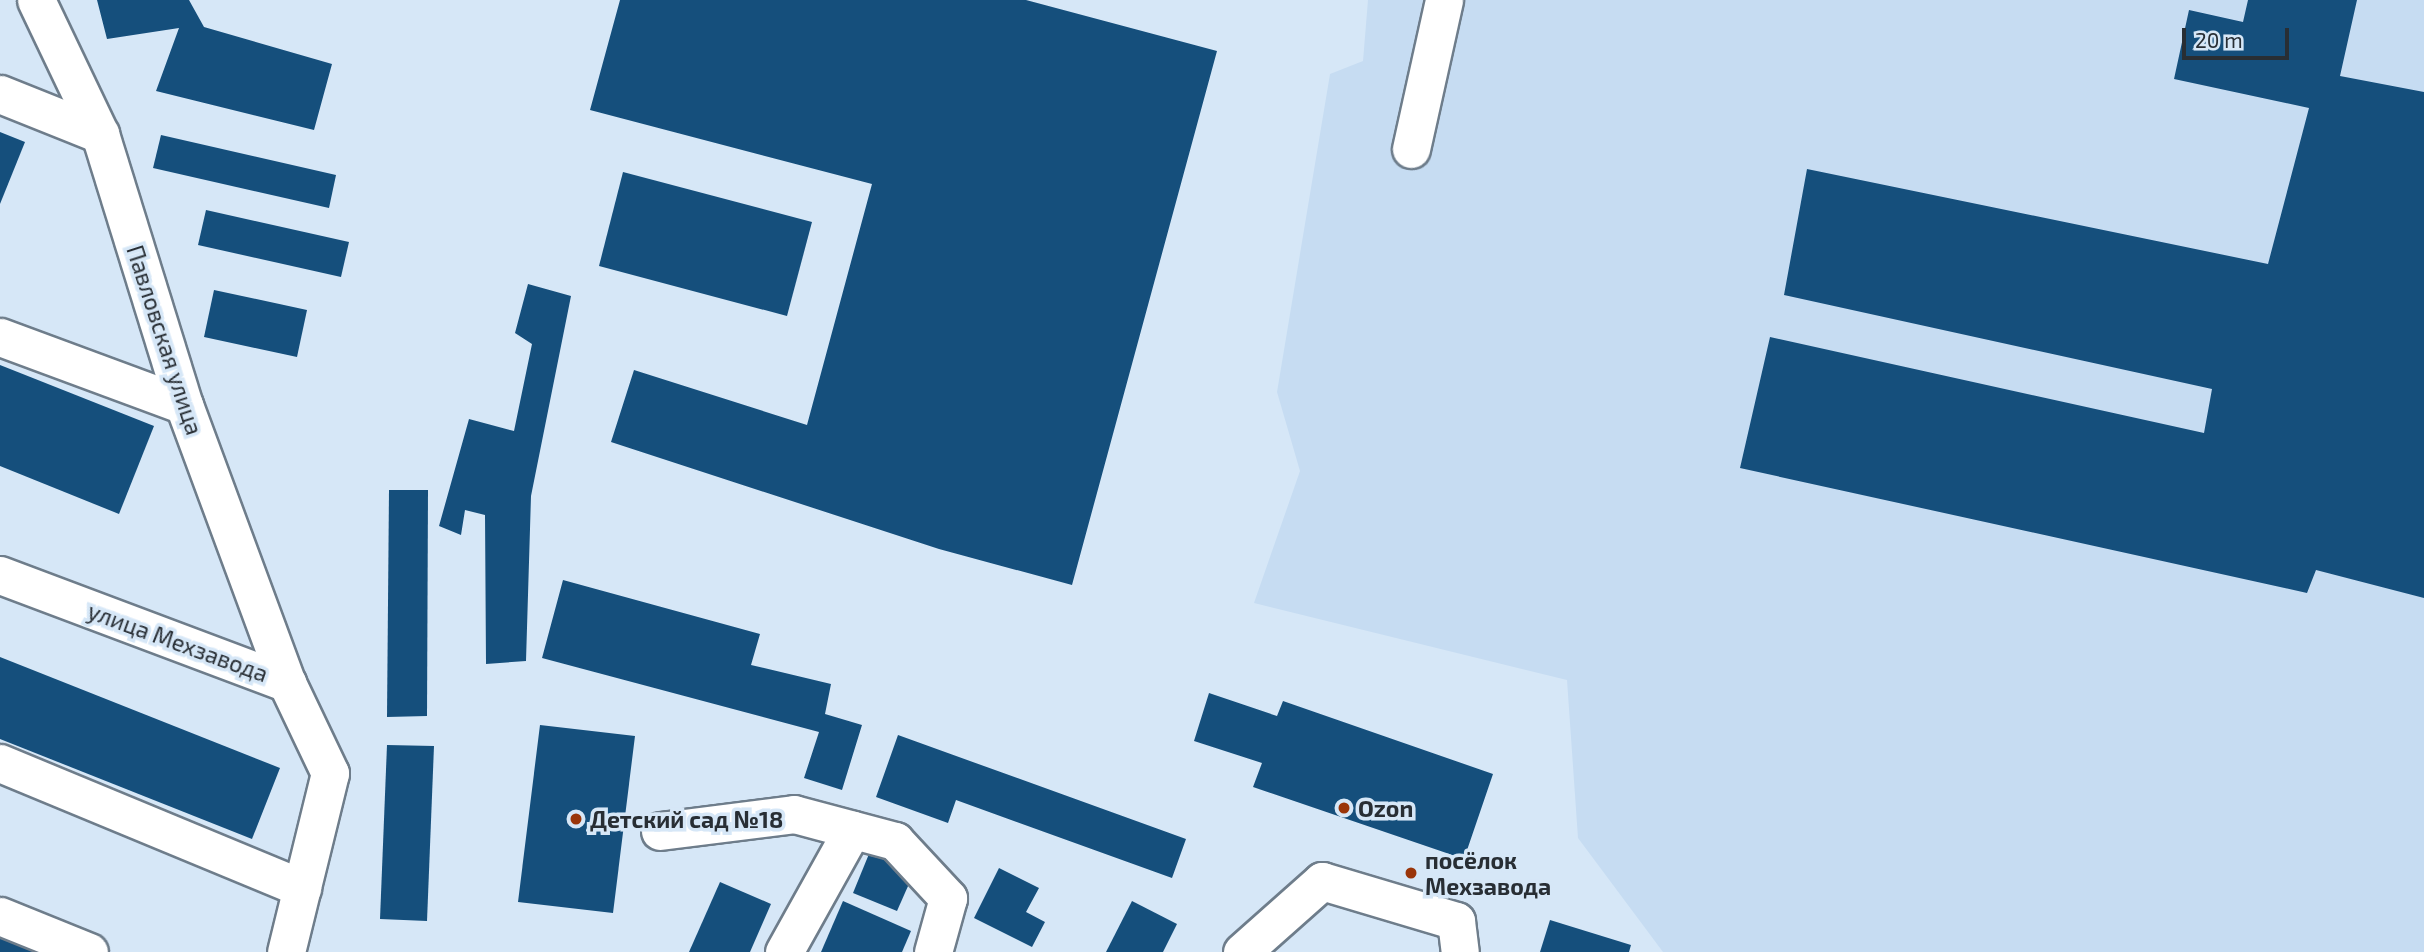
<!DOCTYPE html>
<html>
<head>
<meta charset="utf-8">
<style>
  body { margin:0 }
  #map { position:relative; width:2424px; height:952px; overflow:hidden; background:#d6e7f7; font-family:"Exo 2",sans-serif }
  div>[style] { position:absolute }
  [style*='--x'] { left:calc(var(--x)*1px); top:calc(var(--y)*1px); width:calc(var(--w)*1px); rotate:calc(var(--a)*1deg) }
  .built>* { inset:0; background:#c6dcf2 }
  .building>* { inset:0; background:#154f7c }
  .roads { filter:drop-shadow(2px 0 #6e7d8b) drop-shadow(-2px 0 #6e7d8b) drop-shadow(0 2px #6e7d8b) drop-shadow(0 -2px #6e7d8b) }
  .minor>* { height:37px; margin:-18.5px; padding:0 18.5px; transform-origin:18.5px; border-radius:18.5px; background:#fff }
  .dots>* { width:19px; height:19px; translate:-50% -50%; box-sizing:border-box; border:4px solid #d6e7f7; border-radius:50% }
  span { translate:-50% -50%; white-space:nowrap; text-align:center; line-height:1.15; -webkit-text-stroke:7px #d6e7f7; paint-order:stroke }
  .street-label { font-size:23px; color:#282e34 }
  .poi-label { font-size:23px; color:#282e34; font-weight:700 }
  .left { translate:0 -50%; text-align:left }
  .scale { position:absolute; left:2182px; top:28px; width:107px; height:32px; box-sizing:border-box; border:4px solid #282e34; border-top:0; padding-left:9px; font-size:21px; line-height:24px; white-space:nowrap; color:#282e34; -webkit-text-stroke:5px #d6e7f7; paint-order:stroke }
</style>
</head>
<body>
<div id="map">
  <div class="built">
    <i style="clip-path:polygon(1368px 0,2424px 0,2424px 952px,1663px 952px,1578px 838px,1567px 680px,1254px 603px,1300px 471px,1277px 392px,1330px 74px,1363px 61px)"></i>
  </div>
  <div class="building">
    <i style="clip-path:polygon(97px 0,189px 0,204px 27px,332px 64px,314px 130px,156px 91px,179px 28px,107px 39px)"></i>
    <i style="clip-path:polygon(620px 0,1026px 0,1217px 51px,1072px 585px,939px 549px,611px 442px,634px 370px,807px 425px,872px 184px,590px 110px)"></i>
    <i style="clip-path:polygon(2248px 0,2357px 0,2340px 76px,2424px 92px,2424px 598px,2316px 570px,2307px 593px,1740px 468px,1770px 337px,2204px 433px,2212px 389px,1784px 295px,1807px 169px,2268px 264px,2309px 108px,2174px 79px,2189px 10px,2243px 22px)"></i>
    <i style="clip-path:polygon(0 132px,25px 142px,0 204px)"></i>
    <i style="clip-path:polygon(161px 135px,336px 175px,329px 208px,153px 168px)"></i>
    <i style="clip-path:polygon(623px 172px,812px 222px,787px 316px,599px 266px)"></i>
    <i style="clip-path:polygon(206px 210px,349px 242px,341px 277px,198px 245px)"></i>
    <i style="clip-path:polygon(528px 284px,571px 296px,531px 496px,526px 661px,486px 664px,485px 515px,465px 510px,461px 535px,439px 526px,469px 419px,514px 431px,532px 344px,515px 333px)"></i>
    <i style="clip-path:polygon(214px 290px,307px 310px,297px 357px,204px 337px)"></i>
    <i style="clip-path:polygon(0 365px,154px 426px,119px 514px,0 466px)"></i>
    <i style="clip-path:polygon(389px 490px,428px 490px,427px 716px,387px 717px)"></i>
    <i style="clip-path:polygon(563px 580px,760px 634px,751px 665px,831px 684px,825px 714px,862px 725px,842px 790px,804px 778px,819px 732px,542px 658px)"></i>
    <i style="clip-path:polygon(0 657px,280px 768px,252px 839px,0 739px)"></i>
    <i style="clip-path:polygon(1209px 693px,1277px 716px,1283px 701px,1493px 774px,1464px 859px,1253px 787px,1262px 763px,1194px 741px)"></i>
    <i style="clip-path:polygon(540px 725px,635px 736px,613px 913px,518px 902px)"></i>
    <i style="clip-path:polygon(898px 735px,1186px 839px,1172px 878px,956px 800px,948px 823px,876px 797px)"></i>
    <i style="clip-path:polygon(387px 745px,434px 746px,427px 921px,380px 919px)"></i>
    <i style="clip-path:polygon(871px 849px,916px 868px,897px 911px,853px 893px)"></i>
    <i style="clip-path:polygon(999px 868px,1039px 888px,1026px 912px,1045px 922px,1032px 947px,974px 918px)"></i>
    <i style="clip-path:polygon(720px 882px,771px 904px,750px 952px,689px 952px)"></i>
    <i style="clip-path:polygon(843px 901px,911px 931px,902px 952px,821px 952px)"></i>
    <i style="clip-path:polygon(1132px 901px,1177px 924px,1163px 952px,1106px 952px)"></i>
    <i style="clip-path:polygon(1550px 920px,1631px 945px,1629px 952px,1540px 952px)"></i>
    <i style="clip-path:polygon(0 937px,38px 952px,0 952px)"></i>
  </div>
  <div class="roads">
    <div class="minor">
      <i style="--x:36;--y:0;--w:148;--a:64.5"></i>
      <i style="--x:100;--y:134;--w:284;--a:72.8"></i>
      <i style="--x:184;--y:405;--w:296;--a:69.7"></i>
      <i style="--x:0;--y:94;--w:108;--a:21.8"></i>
      <i style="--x:1411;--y:149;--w:153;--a:-77.5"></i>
      <i style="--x:0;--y:337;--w:196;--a:20.3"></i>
      <i style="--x:0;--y:575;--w:307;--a:20.6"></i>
      <i style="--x:287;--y:683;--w:100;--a:64.5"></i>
      <i style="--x:330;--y:773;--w:184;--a:103.8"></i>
      <i style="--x:0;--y:763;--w:327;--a:22.5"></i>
      <i style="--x:660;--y:831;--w:135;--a:-7.2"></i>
      <i style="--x:794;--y:814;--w:105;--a:15"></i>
      <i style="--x:895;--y:841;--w:78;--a:47.1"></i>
      <i style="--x:948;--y:898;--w:56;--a:105.5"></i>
      <i style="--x:0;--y:916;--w:96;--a:22"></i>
      <i style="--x:784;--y:952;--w:140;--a:-60.9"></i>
      <i style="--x:1242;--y:952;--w:107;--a:-41.6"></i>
      <i style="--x:1322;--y:881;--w:140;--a:16.6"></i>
      <i style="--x:1456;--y:921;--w:31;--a:83"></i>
    </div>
  </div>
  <div class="dots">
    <i style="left:1344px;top:808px;background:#9a3509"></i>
    <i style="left:576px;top:819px;background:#9a3509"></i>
    <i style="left:1411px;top:873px;background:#9a3509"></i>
  </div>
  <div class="street-label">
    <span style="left:165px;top:340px;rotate:72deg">Павловская улица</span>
    <span style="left:178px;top:642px;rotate:20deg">улица Мехзавода</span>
  </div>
  <div class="poi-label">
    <span class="left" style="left:1358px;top:808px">Ozon</span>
    <span class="left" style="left:590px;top:819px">Детский сад №18</span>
    <span class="left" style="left:1425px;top:873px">посёлок<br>Мехзавода</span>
  </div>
  <div class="scale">20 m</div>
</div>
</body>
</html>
